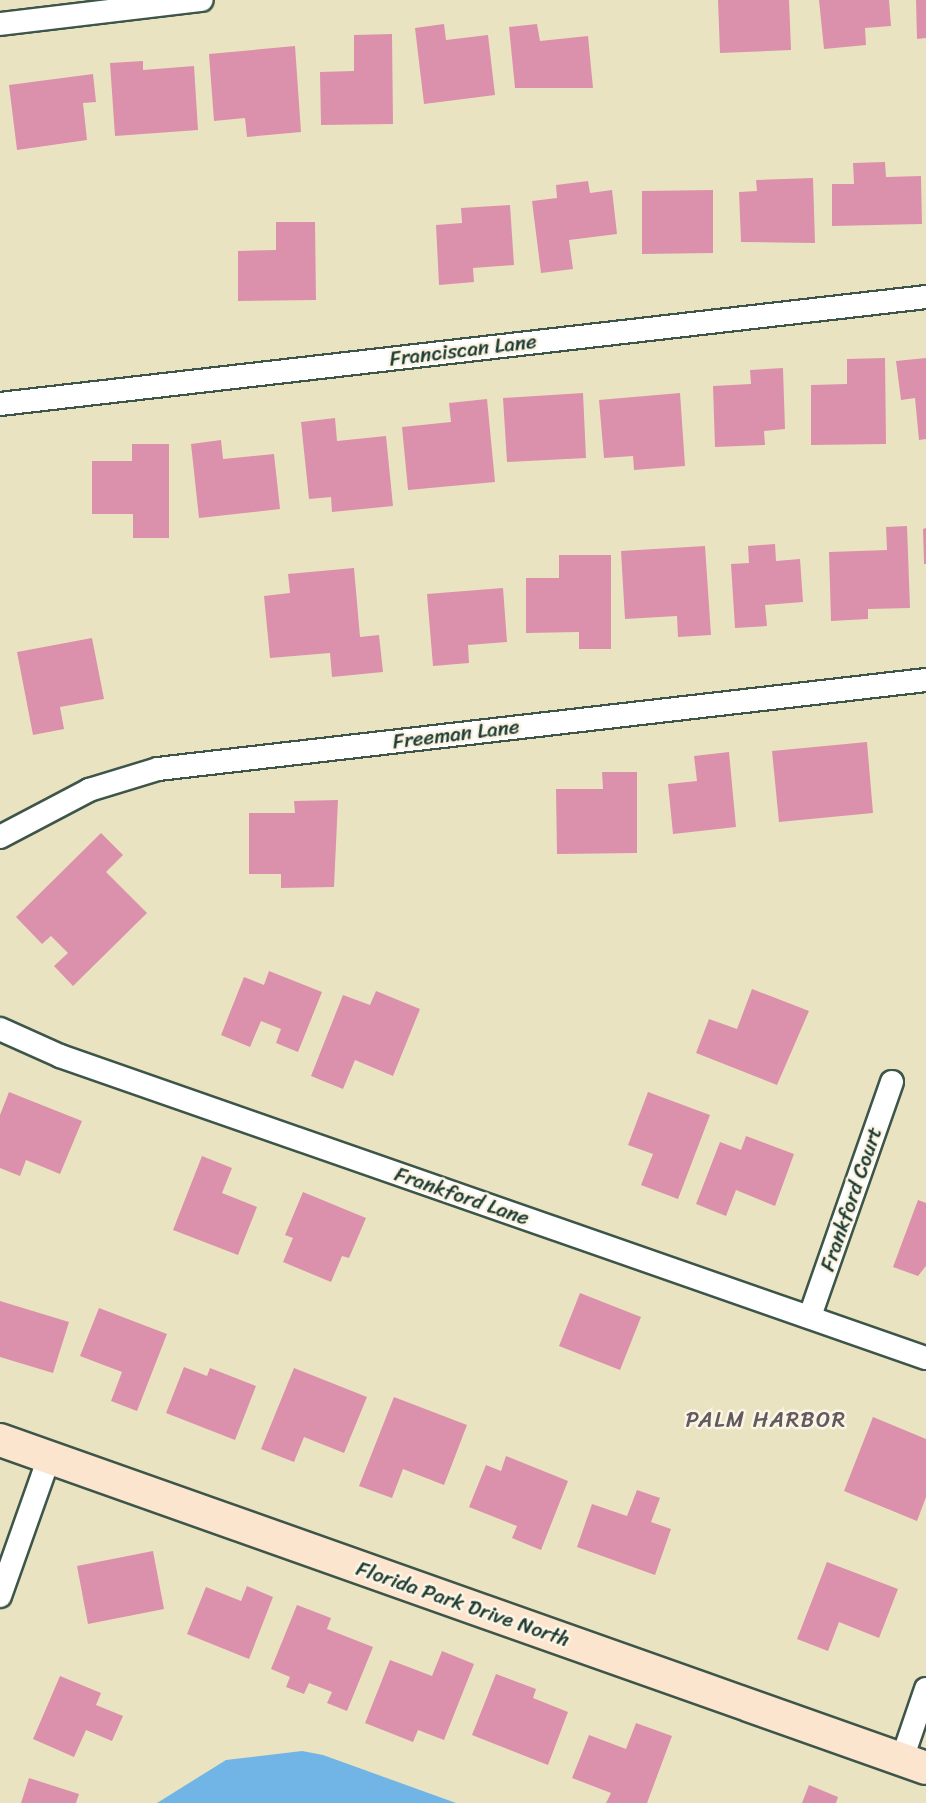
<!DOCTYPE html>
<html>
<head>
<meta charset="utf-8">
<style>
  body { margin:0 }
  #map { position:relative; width:926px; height:1803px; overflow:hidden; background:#eae3c2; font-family:Sriracha,sans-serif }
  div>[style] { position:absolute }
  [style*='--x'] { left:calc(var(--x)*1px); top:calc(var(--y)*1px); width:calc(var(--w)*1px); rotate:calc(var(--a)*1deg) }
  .water>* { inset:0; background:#70b5e6 }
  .building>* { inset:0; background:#db91ab }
  .roads { filter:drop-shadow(2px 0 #3d5649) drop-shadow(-2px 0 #3d5649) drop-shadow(0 2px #3d5649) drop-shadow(0 -2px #3d5649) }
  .street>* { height:22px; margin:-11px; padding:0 11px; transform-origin:11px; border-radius:11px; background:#fff }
  .secondary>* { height:32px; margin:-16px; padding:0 16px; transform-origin:16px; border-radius:16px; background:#fce5cf }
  span { translate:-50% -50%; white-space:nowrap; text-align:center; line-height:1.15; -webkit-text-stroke:5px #fcf5e5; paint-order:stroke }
  .street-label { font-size:21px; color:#1f3d34 }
  .neighbourhood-label { font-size:22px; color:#615a5e; letter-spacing:1.5px }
</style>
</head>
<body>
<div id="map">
  <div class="water">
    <i style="clip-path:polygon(302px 1751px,323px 1755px,456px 1803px,157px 1803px,226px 1760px)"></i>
  </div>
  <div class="building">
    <i style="clip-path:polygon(718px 0,789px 0,791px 50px,720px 53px)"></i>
    <i style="clip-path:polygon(819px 0,889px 0,891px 26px,865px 28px,866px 45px,824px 49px)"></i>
    <i style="clip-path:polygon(916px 0,926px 0,926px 38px,917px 39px)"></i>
    <i style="clip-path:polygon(444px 24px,446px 40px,488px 35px,495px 95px,424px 104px,415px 28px)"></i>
    <i style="clip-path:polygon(537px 24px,540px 41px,588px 36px,593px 88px,515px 88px,509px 27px)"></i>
    <i style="clip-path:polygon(392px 34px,393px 124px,321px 125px,320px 72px,354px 71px,354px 35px)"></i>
    <i style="clip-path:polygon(295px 46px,301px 132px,247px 137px,245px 118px,214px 121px,209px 54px)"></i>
    <i style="clip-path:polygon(143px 61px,143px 70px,194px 66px,198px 130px,115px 136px,110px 63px)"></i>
    <i style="clip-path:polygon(93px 74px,96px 102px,83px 103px,87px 140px,17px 150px,9px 85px)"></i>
    <i style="clip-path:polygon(885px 162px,886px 177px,921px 176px,922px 224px,832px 226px,832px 184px,854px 184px,853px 163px)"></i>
    <i style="clip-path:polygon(813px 178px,815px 243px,741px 242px,739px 192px,757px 191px,756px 180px)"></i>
    <i style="clip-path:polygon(588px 181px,590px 193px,612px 190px,617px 234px,569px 240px,573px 269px,541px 273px,532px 201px,557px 198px,556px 185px)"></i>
    <i style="clip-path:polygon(713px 190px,713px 253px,642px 254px,642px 191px)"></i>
    <i style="clip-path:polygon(510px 205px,514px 265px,473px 268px,474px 282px,439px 285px,436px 225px,462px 223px,461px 208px)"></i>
    <i style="clip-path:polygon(276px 222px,315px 222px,316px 300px,238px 301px,238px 251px,276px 250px)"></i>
    <i style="clip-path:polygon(885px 358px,886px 444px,811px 445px,811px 385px,847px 384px,847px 359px)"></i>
    <i style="clip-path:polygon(926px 358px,926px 439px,919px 440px,915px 398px,901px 400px,896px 361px)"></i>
    <i style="clip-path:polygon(783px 368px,785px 429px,764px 431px,765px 445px,715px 447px,713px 386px,751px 384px,750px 370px)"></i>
    <i style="clip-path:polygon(583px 393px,586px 458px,507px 462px,503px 398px)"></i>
    <i style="clip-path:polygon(680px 393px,685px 466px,634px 470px,633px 456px,604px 458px,599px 400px)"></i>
    <i style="clip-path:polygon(487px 399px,495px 482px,408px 490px,402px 427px,451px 422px,449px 403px)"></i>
    <i style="clip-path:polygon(335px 418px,337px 441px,386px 436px,393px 506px,332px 512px,331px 497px,309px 499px,301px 422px)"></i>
    <i style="clip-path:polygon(221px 440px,223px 459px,274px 454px,280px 509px,199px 518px,191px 444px)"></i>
    <i style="clip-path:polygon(132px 444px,169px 444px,169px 538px,133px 538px,133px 514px,92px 514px,92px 461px,132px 461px)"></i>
    <i style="clip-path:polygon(907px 526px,910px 608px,868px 609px,868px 619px,831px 621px,829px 552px,887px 550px,886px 527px)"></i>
    <i style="clip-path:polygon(926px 528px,926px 564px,924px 564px,923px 529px)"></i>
    <i style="clip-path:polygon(775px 544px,776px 561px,800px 559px,803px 602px,765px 605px,767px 626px,735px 628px,731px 564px,749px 563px,748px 546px)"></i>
    <i style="clip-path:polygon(705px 546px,711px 635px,678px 637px,677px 616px,625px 619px,621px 551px)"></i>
    <i style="clip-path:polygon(559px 555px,611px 555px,611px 649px,579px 649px,579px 632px,526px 633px,526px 578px,559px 578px)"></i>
    <i style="clip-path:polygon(354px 568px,360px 637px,379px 635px,383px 672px,332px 677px,330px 653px,270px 658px,264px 596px,290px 593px,288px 574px)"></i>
    <i style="clip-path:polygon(503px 588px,507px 642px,468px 645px,469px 663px,433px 666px,427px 594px)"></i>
    <i style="clip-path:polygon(92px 638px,104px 699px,60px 707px,64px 729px,33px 735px,17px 652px)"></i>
    <i style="clip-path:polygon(867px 742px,873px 813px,779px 822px,772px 751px)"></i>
    <i style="clip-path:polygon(729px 752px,736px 827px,673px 834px,668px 784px,697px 781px,694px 756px)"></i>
    <i style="clip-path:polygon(602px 772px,637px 772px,637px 853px,557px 854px,556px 789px,603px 789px)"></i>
    <i style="clip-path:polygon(338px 800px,334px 887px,281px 888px,281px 874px,249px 874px,249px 813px,295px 813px,294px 801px)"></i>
    <i style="clip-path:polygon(101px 833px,123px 855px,106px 872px,147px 913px,73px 986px,54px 966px,68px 953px,51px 936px,42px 944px,16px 917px)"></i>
    <i style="clip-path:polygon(269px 971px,322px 992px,298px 1052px,276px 1043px,281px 1029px,261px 1021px,250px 1047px,221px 1035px,244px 977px,264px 985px)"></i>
    <i style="clip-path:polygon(752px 989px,809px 1011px,777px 1085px,696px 1053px,709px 1019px,737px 1029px)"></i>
    <i style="clip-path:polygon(376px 991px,420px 1009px,393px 1076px,355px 1060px,343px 1089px,311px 1076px,343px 995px,370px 1005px)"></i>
    <i style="clip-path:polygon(9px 1092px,82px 1121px,60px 1174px,26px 1160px,20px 1176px,0 1168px,0 1115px)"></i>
    <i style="clip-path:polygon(648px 1092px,710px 1115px,678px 1199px,641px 1185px,653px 1154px,628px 1145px)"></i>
    <i style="clip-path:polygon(746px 1136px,794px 1154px,775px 1206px,736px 1190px,726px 1216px,696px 1204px,720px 1142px,741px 1150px)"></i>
    <i style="clip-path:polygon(202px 1156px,232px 1168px,222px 1193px,257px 1207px,238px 1255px,173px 1230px)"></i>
    <i style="clip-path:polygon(303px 1192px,366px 1218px,349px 1258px,342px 1256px,331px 1282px,283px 1262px,293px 1238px,285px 1235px)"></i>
    <i style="clip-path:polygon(918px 1200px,926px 1203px,926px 1266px,918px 1276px,893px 1267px)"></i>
    <i style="clip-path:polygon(580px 1293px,641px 1317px,620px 1370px,559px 1346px)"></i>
    <i style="clip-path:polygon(0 1301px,69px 1322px,53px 1373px,0 1357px)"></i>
    <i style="clip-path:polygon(99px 1308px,167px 1334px,137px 1411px,111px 1401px,122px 1372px,80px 1356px)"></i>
    <i style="clip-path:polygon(184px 1367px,207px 1376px,210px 1368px,256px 1386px,235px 1440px,166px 1413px)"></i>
    <i style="clip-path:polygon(294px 1368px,367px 1397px,344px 1453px,304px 1437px,294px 1462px,261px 1449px)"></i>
    <i style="clip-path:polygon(394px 1397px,467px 1425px,444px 1485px,403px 1469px,392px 1498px,359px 1486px)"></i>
    <i style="clip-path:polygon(873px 1417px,926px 1439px,926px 1497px,917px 1521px,844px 1491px)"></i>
    <i style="clip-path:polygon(506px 1456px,568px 1481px,541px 1550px,512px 1538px,517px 1526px,469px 1507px,486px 1465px,501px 1471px)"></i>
    <i style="clip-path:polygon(637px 1490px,660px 1498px,651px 1522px,671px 1529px,655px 1575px,577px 1547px,592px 1504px,627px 1516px)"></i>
    <i style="clip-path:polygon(153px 1551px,164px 1609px,88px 1624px,77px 1566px)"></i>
    <i style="clip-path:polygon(827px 1562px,898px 1589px,879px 1638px,839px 1622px,828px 1651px,797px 1639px)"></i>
    <i style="clip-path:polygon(247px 1586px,273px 1597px,249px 1659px,187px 1634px,206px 1587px,241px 1601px)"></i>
    <i style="clip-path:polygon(297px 1605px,331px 1618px,327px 1629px,373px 1647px,347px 1711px,327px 1703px,332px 1692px,309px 1683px,304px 1694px,286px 1687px,290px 1677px,271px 1669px)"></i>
    <i style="clip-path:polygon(442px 1651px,474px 1664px,444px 1740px,418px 1730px,413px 1742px,365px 1723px,390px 1660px,432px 1676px)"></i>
    <i style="clip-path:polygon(496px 1674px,536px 1689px,533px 1698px,568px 1712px,548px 1765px,472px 1735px)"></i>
    <i style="clip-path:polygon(60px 1676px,101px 1693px,96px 1705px,123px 1716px,112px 1741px,86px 1730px,74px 1757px,33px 1739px)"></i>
    <i style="clip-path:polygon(636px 1723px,672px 1736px,647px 1803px,606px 1803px,611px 1793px,572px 1778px,589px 1735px,626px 1749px)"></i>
    <i style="clip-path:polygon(29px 1778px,79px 1794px,76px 1803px,21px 1803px)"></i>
    <i style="clip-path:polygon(809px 1785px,838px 1797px,836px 1803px,802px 1803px)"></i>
  </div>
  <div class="roads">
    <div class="street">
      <i style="--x:0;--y:24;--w:203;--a:-6.8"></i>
      <i style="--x:0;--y:404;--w:932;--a:-6.59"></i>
      <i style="--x:0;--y:837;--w:101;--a:-27.8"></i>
      <i style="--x:89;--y:790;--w:72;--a:-16.9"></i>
      <i style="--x:158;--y:769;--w:773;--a:-6.61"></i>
      <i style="--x:0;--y:1029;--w:66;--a:24.2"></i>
      <i style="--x:60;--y:1056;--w:917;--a:19.23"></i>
      <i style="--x:810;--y:1316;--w:248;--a:-70.7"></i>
      <i style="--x:0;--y:1596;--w:146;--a:-70.5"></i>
      <i style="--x:902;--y:1759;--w:74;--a:-71.1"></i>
    </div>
    <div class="secondary">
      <i style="--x:0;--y:1440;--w:982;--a:19.5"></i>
    </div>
  </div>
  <div class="street-label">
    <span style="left:463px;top:350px;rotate:-7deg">Franciscan Lane</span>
    <span style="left:456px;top:734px;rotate:-7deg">Freeman Lane</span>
    <span style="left:462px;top:1196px;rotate:19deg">Frankford Lane</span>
    <span style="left:851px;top:1199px;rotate:-71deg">Frankford Court</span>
    <span style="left:463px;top:1604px;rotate:19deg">Florida Park Drive North</span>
  </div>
  <div class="neighbourhood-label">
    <span style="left:766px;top:1420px">PALM HARBOR</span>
  </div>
</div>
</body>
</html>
